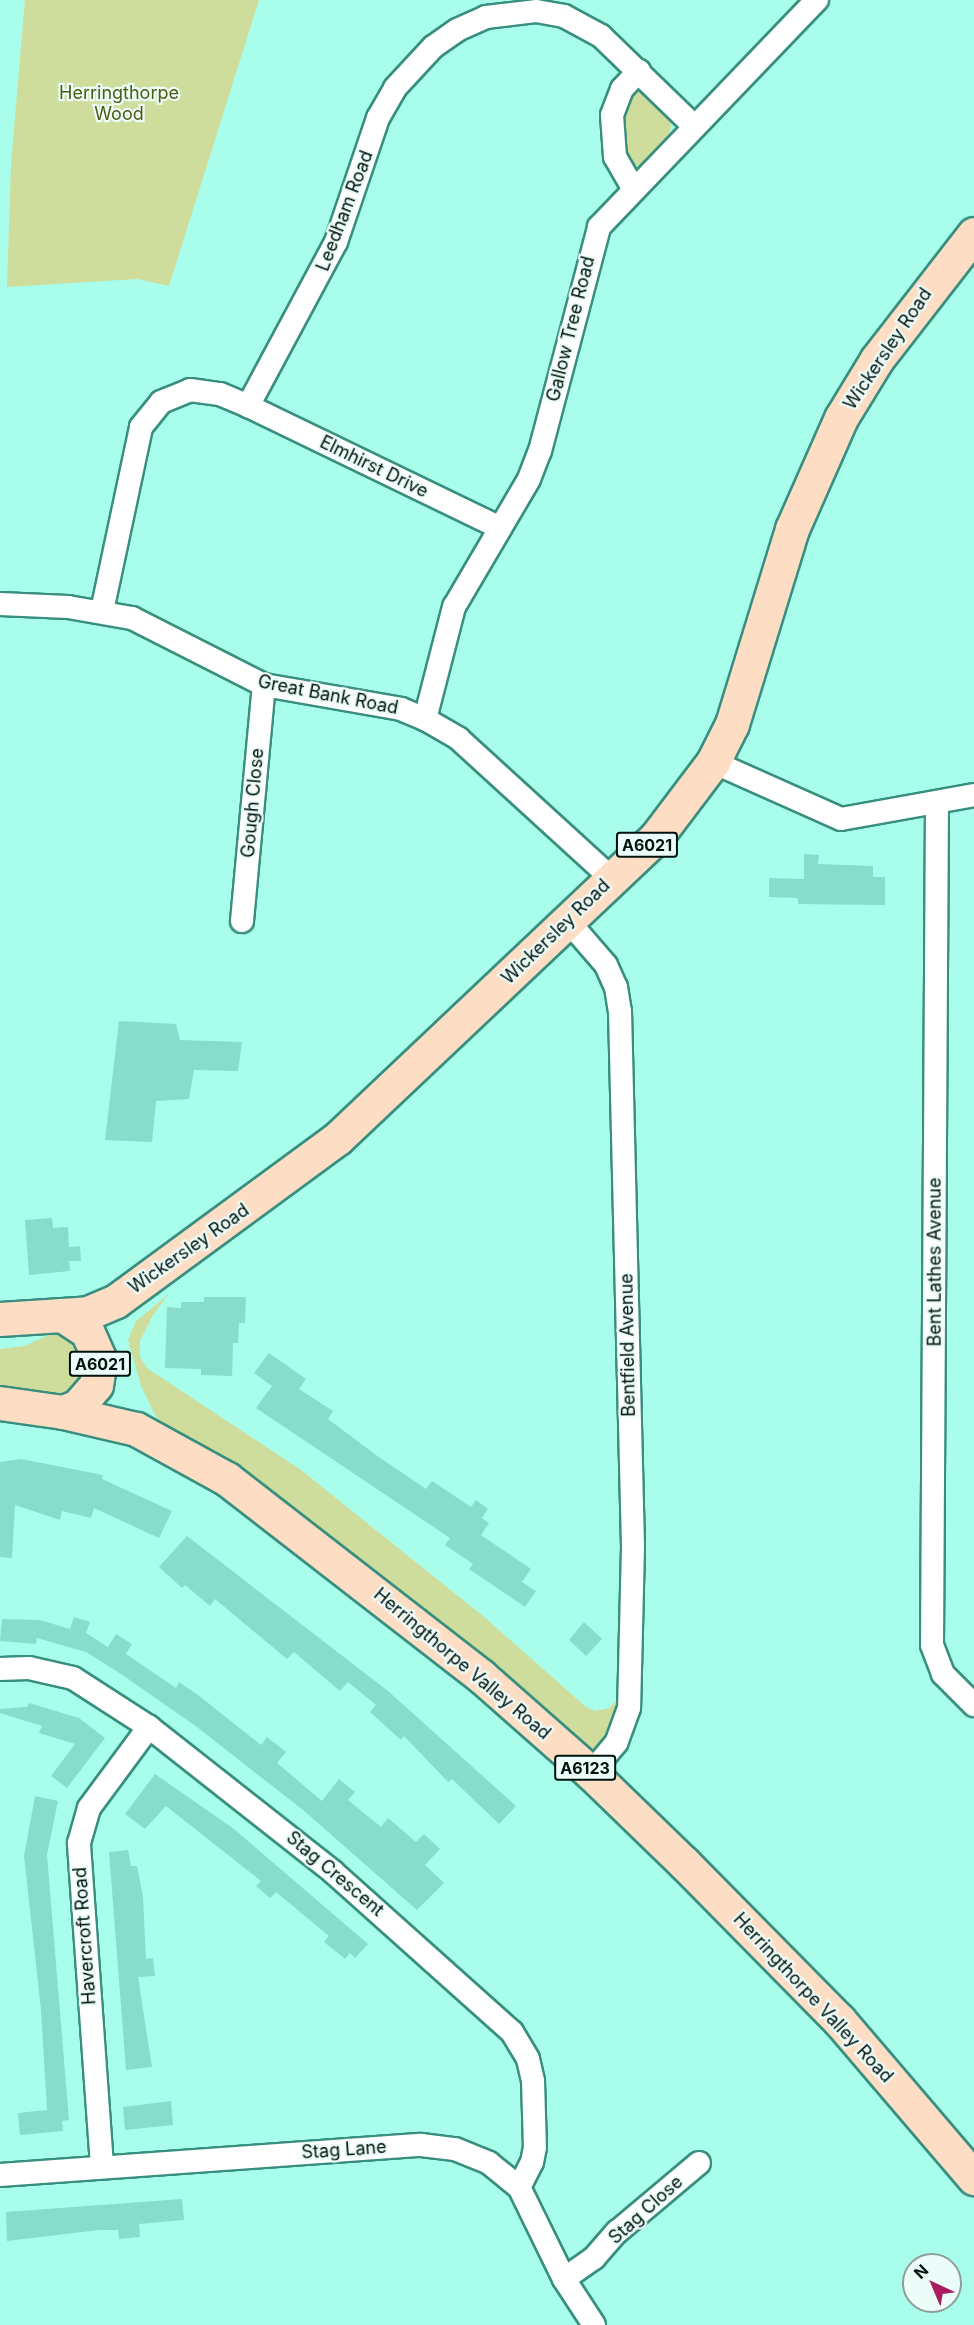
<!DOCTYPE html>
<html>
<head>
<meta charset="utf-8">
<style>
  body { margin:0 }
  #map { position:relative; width:974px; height:2325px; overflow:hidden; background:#a8feeb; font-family:Inter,sans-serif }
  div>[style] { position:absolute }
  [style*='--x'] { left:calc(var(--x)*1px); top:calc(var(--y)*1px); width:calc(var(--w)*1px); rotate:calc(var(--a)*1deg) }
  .green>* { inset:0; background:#cedd9c }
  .building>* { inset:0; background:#87dcca }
  .roads { filter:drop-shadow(2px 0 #388f7f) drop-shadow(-2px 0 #388f7f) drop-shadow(0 2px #388f7f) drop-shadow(0 -2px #388f7f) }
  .minor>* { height:22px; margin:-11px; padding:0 11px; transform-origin:11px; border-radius:11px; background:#fff }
  .primary>* { height:33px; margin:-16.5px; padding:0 16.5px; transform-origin:16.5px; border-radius:16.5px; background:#feddc5 }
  span { translate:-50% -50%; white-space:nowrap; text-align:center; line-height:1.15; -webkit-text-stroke:4.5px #ecfcf8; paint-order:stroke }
  .shield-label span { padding:2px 4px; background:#ecfcf8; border:2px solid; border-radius:4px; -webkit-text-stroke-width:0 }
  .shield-label { font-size:16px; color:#00120e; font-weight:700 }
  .park-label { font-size:18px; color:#4f5b11 }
  .street-label { font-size:18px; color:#00120e }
  .north { position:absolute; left:902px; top:2253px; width:60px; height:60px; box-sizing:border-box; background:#ecfcf8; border:2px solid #8e9e9a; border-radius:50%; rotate:316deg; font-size:16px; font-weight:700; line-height:24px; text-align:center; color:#00120e }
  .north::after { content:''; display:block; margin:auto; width:21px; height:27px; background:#a91d5e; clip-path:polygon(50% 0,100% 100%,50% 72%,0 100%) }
</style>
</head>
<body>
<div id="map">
  <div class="green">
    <i style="clip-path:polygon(25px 0,259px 0,169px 286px,137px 279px,7px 287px,11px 164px)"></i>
    <i style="clip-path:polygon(640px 88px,669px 112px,671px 127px,669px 138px,640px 165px,630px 166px,624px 158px,618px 122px,627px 97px)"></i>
    <i style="clip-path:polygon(169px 1294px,153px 1315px,140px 1341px,140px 1357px,147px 1368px,301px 1470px,483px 1616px,586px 1707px,595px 1711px,609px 1708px,618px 1699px,619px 1722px,608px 1742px,596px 1749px,582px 1749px,156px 1417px,141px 1386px,128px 1340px,136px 1321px)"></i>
    <i style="clip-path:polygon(58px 1331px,68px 1333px,85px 1358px,78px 1391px,58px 1398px,0 1389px,0 1349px,24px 1346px)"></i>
  </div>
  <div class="building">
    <i style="clip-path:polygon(804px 854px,819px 855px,818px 864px,873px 866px,873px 877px,885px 877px,885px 905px,798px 904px,798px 898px,769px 897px,769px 878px,804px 879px)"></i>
    <i style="clip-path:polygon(119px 1021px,176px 1024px,180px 1040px,242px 1042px,238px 1071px,194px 1070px,189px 1099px,156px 1101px,152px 1142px,105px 1140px)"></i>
    <i style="clip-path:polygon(52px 1218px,53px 1228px,68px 1227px,69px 1247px,80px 1246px,81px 1261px,69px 1261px,70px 1271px,29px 1275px,25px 1220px)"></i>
    <i style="clip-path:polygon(204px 1297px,246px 1297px,245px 1323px,239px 1323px,238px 1343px,233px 1343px,232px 1376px,201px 1375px,201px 1369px,165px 1368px,167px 1307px,181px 1308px,181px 1302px,204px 1302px)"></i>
    <i style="clip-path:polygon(269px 1353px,306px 1379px,299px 1389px,333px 1411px,328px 1419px,376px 1455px,426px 1489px,432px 1481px,471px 1507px,476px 1500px,488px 1509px,482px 1518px,489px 1523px,481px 1535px,531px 1569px,522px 1582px,536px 1591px,525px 1607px,469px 1569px,473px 1564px,445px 1545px,450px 1538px,256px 1408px,272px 1386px,254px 1373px)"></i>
    <i style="clip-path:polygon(21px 1459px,103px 1475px,102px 1479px,172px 1511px,159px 1538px,94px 1508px,91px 1518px,62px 1511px,60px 1520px,15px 1505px,12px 1558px,0 1557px,0 1462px)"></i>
    <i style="clip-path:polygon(187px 1536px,388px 1691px,516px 1806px,499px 1824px,452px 1779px,448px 1782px,404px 1736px,401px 1740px,370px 1712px,376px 1705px,348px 1682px,340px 1691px,294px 1652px,287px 1659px,215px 1599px,210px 1606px,185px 1585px,182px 1588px,159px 1567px)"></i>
    <i style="clip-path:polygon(74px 1617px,90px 1622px,86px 1633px,108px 1647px,116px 1634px,132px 1644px,126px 1654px,176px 1688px,179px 1682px,198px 1695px,261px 1745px,267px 1737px,286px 1752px,277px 1763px,322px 1801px,339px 1779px,355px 1792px,348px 1800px,381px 1827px,388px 1818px,416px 1842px,424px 1834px,440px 1849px,425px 1865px,444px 1883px,417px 1910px,303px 1810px,197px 1727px,121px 1674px,86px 1652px,37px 1638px,36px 1644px,0 1641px,2px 1619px,40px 1620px,70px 1629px)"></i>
    <i style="clip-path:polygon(584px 1622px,602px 1639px,586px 1656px,569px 1640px)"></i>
    <i style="clip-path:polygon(29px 1703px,79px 1718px,105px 1738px,67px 1788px,51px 1776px,75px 1744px,39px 1733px,42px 1726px,0 1713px,0 1709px,27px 1707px)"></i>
    <i style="clip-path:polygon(155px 1774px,234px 1829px,368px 1944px,355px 1958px,350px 1953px,345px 1959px,324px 1942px,329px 1936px,276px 1892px,270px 1898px,256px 1886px,261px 1881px,166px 1806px,145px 1829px,125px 1814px)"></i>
    <i style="clip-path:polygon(35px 1796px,58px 1801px,47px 1855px,69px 2120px,62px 2121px,63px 2131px,20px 2135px,18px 2113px,47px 2110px,41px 2010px,24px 1856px)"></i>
    <i style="clip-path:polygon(128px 1850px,131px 1866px,137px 1866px,143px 1897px,146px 1959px,153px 1958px,155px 1976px,138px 1977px,152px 2067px,126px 2070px,109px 1852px)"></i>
    <i style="clip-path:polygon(171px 2101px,173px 2125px,125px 2130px,123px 2107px)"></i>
    <i style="clip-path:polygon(182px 2199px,184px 2220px,139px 2224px,140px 2237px,119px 2239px,118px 2230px,99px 2230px,7px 2241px,6px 2212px)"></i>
  </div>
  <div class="roads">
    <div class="minor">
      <i style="--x:633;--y:188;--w:36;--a:-120"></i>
      <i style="--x:615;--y:157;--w:42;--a:-94.1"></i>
      <i style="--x:612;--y:115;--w:28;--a:-69"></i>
      <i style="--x:622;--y:89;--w:25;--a:-47"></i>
      <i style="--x:248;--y:406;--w:280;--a:25.8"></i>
      <i style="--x:0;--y:604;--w:68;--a:2.5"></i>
      <i style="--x:68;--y:607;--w:65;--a:9.8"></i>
      <i style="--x:132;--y:618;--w:148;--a:26.9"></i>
      <i style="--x:264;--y:685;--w:139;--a:9.9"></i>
      <i style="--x:401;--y:709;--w:26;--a:23"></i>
      <i style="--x:425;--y:719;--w:39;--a:30"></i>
      <i style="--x:459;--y:739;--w:206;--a:42.4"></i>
      <i style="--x:102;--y:611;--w:188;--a:-78"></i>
      <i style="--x:141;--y:427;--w:32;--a:-51"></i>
      <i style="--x:161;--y:402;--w:31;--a:-22"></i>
      <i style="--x:190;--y:390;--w:30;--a:8"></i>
      <i style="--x:220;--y:394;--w:30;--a:23"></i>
      <i style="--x:248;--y:406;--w:186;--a:-61.8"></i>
      <i style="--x:336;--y:242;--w:131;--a:-71.3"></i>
      <i style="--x:378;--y:118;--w:34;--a:-60"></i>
      <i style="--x:395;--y:88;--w:56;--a:-47.2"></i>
      <i style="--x:433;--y:47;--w:29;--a:-35"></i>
      <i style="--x:457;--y:30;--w:32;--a:-24"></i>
      <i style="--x:486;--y:17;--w:50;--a:-6.8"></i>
      <i style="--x:536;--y:11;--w:28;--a:10"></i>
      <i style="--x:564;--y:16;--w:42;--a:28.4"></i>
      <i style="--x:601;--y:36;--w:129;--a:44.1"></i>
      <i style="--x:425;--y:719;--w:116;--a:-75.5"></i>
      <i style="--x:454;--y:607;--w:148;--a:-59.6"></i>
      <i style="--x:529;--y:479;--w:30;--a:-69"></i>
      <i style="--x:540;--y:451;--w:232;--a:-75.2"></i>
      <i style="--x:599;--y:227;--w:315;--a:-46.2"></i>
      <i style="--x:713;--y:762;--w:140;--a:24"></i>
      <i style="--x:841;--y:819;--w:135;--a:-10.2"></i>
      <i style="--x:937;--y:804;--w:841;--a:90.34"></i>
      <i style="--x:932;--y:1645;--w:31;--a:69"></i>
      <i style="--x:943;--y:1674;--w:44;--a:45"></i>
      <i style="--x:242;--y:921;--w:237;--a:-84.7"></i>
      <i style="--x:568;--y:921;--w:58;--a:49.2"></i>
      <i style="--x:606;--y:965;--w:24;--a:66"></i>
      <i style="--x:616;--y:987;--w:24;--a:81"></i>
      <i style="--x:620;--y:1011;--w:536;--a:88.61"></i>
      <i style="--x:633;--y:1547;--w:161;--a:91.4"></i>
      <i style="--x:629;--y:1708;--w:37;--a:110"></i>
      <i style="--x:616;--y:1743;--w:39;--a:130"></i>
      <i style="--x:0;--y:1669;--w:29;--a:-2"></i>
      <i style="--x:29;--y:1668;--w:45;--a:12.8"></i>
      <i style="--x:73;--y:1678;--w:90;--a:32.8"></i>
      <i style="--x:149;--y:1727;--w:234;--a:38.2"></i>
      <i style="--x:333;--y:1872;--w:240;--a:41.8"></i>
      <i style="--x:512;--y:2032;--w:31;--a:59"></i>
      <i style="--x:528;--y:2059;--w:23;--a:77"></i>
      <i style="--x:533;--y:2081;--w:66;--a:88.3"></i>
      <i style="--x:535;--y:2147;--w:15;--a:101"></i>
      <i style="--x:532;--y:2162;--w:28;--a:117"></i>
      <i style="--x:102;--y:2166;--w:324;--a:-94.1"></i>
      <i style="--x:79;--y:1843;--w:36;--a:-74"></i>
      <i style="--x:89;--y:1808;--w:101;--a:-53.5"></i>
      <i style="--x:0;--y:2175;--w:422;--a:-4.1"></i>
      <i style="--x:421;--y:2145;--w:34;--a:7"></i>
      <i style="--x:455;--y:2149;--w:37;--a:22"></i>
      <i style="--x:489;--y:2163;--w:38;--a:39"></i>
      <i style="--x:519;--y:2187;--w:102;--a:63.9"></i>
      <i style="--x:564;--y:2279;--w:55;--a:56.9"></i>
      <i style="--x:564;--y:2279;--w:37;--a:-35"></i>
      <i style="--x:594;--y:2258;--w:35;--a:-49"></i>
      <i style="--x:617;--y:2232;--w:107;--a:-40.1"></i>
    </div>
    <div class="primary">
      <i style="--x:62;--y:1315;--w:26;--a:-4"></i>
      <i style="--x:88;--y:1313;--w:30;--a:-23"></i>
      <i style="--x:116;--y:1301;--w:275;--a:-36.3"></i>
      <i style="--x:338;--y:1138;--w:439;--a:-43.4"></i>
      <i style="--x:657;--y:836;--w:93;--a:-52.9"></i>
      <i style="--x:713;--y:762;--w:42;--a:-63.4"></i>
      <i style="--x:732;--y:724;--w:204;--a:-72.9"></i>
      <i style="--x:792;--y:529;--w:121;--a:-66.2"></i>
      <i style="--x:841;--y:418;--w:69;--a:-58.6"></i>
      <i style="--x:877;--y:359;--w:158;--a:-52.2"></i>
      <i style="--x:0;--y:1319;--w:62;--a:-3.7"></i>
      <i style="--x:62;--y:1315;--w:30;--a:33"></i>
      <i style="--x:87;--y:1331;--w:32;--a:66"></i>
      <i style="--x:100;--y:1360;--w:25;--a:99"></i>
      <i style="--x:96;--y:1385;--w:28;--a:131"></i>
      <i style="--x:78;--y:1406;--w:16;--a:158"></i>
      <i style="--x:63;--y:1412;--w:64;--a:-171.9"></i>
      <i style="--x:63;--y:1412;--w:75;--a:13.1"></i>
      <i style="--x:136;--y:1429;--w:104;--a:28.8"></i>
      <i style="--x:227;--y:1479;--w:321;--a:37.8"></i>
      <i style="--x:481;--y:1676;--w:147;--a:41.4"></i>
      <i style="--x:591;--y:1773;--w:129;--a:44.1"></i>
      <i style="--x:684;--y:1863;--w:221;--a:45.4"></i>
      <i style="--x:839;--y:2020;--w:208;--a:49.5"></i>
    </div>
  </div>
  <div class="shield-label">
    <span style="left:647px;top:845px">A6021</span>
    <span style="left:100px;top:1364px">A6021</span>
    <span style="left:585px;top:1768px">A6123</span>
  </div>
  <div class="park-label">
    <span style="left:119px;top:104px">Herringthorpe<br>Wood</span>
  </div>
  <div class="street-label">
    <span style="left:345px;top:211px;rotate:-69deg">Leedham Road</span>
    <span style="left:571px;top:329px;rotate:-76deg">Gallow Tree Road</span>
    <span style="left:888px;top:349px;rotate:-56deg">Wickersley Road</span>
    <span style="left:374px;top:467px;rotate:26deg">Elmhirst Drive</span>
    <span style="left:328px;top:695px;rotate:11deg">Great Bank Road</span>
    <span style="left:253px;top:803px;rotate:-85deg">Gough Close</span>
    <span style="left:556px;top:932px;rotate:-44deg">Wickersley Road</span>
    <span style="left:189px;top:1249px;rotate:-35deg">Wickersley Road</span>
    <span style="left:935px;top:1262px;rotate:-90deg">Bent Lathes Avenue</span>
    <span style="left:628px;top:1345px;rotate:-91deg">Bentfield Avenue</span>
    <span style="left:462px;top:1664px;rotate:40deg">Herringthorpe Valley Road</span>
    <span style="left:335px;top:1874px;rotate:40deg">Stag Crescent</span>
    <span style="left:85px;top:1936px;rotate:-94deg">Havercroft Road</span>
    <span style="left:813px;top:1998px;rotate:47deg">Herringthorpe Valley Road</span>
    <span style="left:344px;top:2150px;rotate:-4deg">Stag Lane</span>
    <span style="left:646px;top:2210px;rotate:-42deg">Stag Close</span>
  </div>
  <div class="north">N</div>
</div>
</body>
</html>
